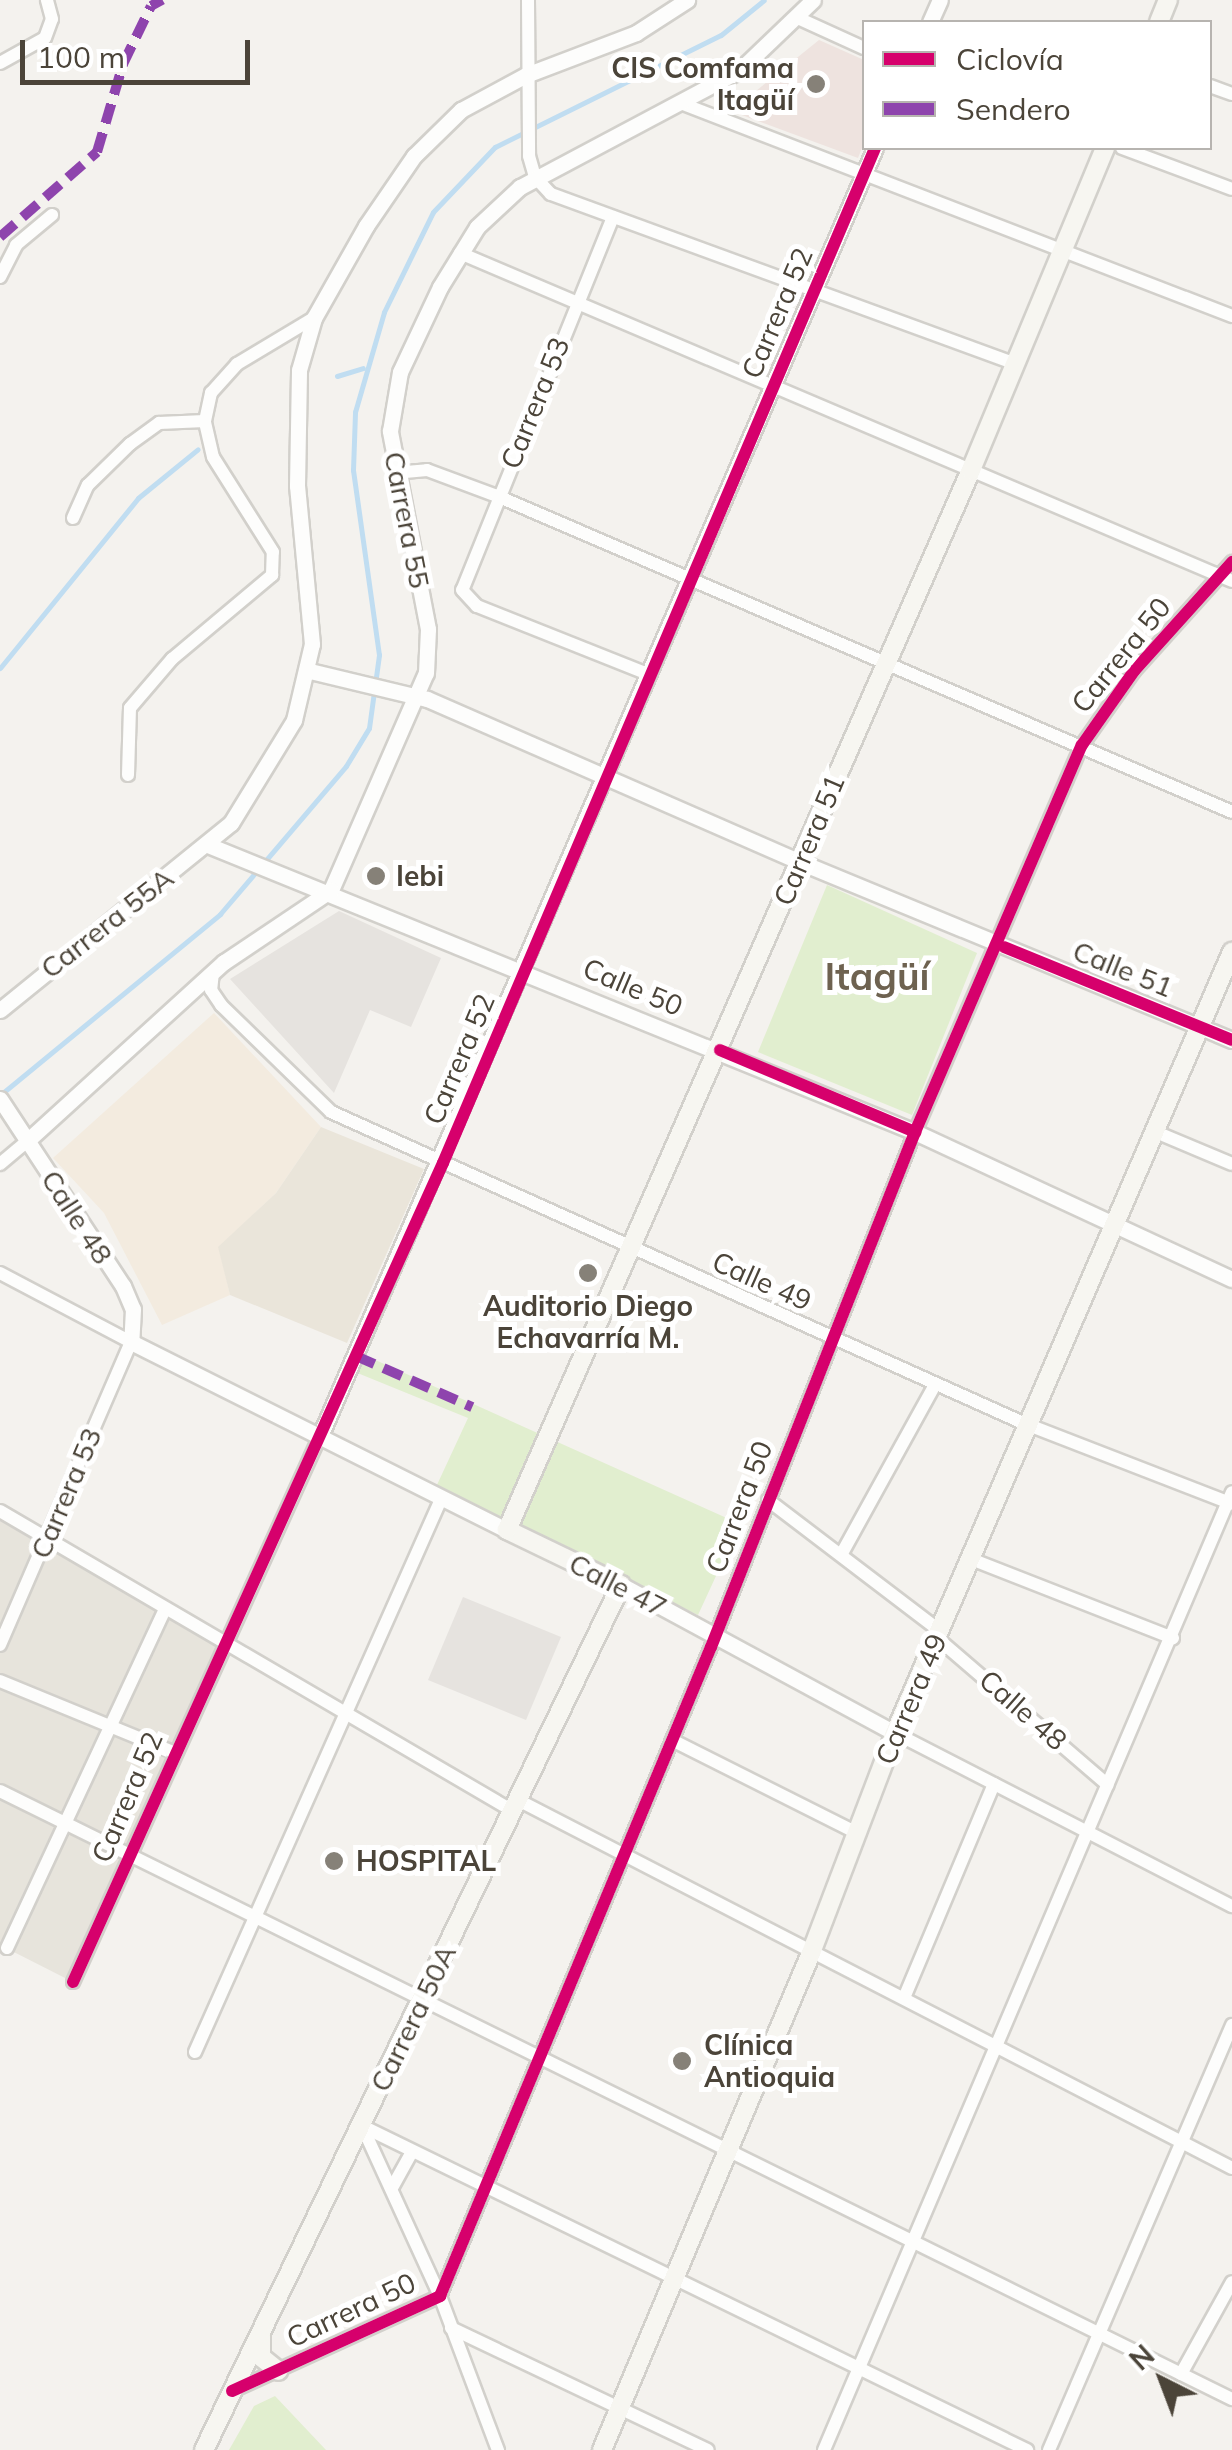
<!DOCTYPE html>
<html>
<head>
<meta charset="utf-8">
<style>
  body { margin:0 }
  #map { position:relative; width:1232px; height:2450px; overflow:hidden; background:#f4f2ee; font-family:Mulish,sans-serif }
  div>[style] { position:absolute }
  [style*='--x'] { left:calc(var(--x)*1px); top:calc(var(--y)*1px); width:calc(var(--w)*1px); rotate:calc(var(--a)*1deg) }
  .residential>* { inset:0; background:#e7e4dc }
  .commercial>* { inset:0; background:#f3ebdf }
  .education>* { inset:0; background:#eae5da }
  .medical>* { inset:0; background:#eee3df }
  .green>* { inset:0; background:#e1eecf }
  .parking>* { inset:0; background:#e6e3df }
  .stream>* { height:5px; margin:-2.5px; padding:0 2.5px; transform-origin:2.5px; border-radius:2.5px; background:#c0ddf1 }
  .roads { filter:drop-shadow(2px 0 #d2d0cb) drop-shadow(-2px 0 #d2d0cb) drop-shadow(0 2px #d2d0cb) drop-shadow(0 -2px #d2d0cb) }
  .minor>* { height:12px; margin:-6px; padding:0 6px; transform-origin:6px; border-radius:6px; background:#fdfdfc }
  .tertiary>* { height:15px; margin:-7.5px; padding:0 7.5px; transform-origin:7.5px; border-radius:7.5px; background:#fdfdfc }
  .secondary>* { height:18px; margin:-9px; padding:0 9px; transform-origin:9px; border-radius:9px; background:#f7f6f1 }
  .quiet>* { height:10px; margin-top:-5px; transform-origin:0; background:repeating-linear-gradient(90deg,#8e44ad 0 20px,transparent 0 30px) }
  .cycleway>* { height:12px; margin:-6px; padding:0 6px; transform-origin:6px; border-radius:6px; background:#d6006c }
  .dots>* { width:28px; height:28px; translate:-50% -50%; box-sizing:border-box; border:5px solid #fff; border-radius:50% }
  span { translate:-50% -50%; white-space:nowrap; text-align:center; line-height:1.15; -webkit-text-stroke:10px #fff; paint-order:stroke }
  .poi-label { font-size:28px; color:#4b4439; font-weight:700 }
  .right { translate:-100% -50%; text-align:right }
  .left { translate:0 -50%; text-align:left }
  .street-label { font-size:28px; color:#4b4439 }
  .district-label { font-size:38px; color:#6e6250; font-weight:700 }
  .legend { position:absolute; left:862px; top:20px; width:350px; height:130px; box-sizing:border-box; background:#fff; border:2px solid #b7b4b0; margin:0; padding:12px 18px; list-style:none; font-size:30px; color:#4b4439 }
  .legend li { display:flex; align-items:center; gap:20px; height:50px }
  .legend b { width:50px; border:2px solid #b7b4b0 }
  .north { position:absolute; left:1112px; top:2330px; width:100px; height:100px; -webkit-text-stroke:8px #fff; paint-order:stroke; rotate:318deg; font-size:28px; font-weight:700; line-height:40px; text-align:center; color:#4b4439 }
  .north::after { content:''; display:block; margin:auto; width:35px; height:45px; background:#4b4439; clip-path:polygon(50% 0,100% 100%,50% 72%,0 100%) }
  .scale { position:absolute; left:20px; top:40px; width:230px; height:45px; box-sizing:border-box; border:5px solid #4b4439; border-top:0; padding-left:12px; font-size:30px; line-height:35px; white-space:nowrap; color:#4b4439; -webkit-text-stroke:8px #fff; paint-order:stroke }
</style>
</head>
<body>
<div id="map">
  <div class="residential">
    <i style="clip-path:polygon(0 1512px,221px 1645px,73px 1982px,0 1945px)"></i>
  </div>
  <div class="commercial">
    <i style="clip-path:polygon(214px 1013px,321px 1127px,276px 1193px,219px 1247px,230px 1295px,162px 1325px,104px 1213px,53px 1158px)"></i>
  </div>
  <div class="education">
    <i style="clip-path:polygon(321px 1127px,424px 1169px,347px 1343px,230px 1295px,218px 1247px,276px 1193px)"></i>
  </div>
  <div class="medical">
    <i style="clip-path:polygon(819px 40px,864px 60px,864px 143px,858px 158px,731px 111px)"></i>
  </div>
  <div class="green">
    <i style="clip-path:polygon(827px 885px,977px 953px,912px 1115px,758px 1052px)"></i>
    <i style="clip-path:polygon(362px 1354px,740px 1524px,698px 1615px,436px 1487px,468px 1418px,355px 1372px)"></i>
    <i style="clip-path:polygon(275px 2396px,326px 2450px,229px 2450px,254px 2406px)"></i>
  </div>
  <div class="parking">
    <i style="clip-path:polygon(339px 911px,441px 958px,411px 1027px,370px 1010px,334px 1093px,230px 979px)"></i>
    <i style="clip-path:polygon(463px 1597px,561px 1637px,526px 1720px,428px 1680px)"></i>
  </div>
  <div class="stream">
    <i style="--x:337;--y:376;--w:27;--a:-17"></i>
    <i style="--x:0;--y:668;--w:219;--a:-50.9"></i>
    <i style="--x:138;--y:498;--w:77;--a:-39.2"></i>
    <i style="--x:0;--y:1095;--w:285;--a:-39.4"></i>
    <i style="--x:220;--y:914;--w:194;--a:-49.6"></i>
    <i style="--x:346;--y:766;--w:44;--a:-58.8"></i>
    <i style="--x:369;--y:728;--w:74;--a:-82.2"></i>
    <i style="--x:379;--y:655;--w:187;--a:-98"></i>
    <i style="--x:353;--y:470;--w:58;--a:-88"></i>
    <i style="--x:355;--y:412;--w:104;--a:-73.8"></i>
    <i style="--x:384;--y:312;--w:111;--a:-63.9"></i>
    <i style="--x:433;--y:212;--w:90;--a:-46.4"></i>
    <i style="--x:495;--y:147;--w:252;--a:-26.4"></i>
    <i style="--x:721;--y:35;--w:55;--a:-39.1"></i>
  </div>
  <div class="roads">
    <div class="minor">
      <i style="--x:528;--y:0;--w:156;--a:89.6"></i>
      <i style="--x:529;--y:156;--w:22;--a:74"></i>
      <i style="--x:535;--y:177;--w:23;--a:47"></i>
      <i style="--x:551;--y:194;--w:493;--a:20.1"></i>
      <i style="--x:800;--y:19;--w:70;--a:24.4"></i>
      <i style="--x:0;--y:63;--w:51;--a:-29.1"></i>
      <i style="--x:45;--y:38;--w:20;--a:-70"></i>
      <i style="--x:52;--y:19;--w:20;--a:-105"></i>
      <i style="--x:1210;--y:86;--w:23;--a:20"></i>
      <i style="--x:683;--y:104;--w:589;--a:21.11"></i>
      <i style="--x:1122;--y:148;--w:117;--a:20.4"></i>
      <i style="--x:613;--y:217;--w:402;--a:112"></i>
      <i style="--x:462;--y:590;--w:22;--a:47"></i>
      <i style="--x:477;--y:606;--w:186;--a:21.7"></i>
      <i style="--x:460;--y:253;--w:839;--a:23.02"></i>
      <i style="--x:0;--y:277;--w:36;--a:-63"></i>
      <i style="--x:16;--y:245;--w:47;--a:-39.8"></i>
      <i style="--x:394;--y:473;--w:33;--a:-5"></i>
      <i style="--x:427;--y:470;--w:75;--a:20.4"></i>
      <i style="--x:497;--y:496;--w:800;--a:23.26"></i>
      <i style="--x:73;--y:518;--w:36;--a:-66"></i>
      <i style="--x:88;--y:485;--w:59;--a:-44.3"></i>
      <i style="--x:130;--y:444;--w:36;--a:-36"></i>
      <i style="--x:159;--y:423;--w:46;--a:-2.5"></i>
      <i style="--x:128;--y:775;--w:67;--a:-88.3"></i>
      <i style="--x:130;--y:708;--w:65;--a:-49.4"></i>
      <i style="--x:172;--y:659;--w:131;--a:-40"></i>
      <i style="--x:272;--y:575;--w:23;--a:-88"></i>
      <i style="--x:273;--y:552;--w:112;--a:-122.3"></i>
      <i style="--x:213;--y:457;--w:37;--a:-103"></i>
      <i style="--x:205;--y:421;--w:29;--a:-78"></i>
      <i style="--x:211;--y:393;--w:39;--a:-48"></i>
      <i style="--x:237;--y:364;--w:90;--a:-30.9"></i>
      <i style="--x:213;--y:972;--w:18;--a:96"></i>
      <i style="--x:211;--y:990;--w:18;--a:56"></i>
      <i style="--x:221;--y:1005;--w:153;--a:44.2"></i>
      <i style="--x:331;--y:1112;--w:756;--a:24.19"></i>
      <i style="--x:1021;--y:1422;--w:226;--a:21.2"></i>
      <i style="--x:1156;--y:1132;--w:82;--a:22.8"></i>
      <i style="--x:0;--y:1164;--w:35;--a:-40"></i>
      <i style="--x:0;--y:1273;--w:148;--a:27.8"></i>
      <i style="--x:131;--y:1342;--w:330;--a:113.4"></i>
      <i style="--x:768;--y:1500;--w:216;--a:37.3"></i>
      <i style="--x:0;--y:1511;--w:594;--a:30.32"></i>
      <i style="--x:841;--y:1555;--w:194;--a:-61.1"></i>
      <i style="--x:971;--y:1559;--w:217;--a:21.4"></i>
      <i style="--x:937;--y:1638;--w:225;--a:40.7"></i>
      <i style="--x:0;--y:1681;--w:187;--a:22.3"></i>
      <i style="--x:895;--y:1733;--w:379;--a:27.2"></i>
      <i style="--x:672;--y:1740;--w:207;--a:26.7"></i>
      <i style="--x:0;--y:1791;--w:1374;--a:26.27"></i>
      <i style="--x:518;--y:1800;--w:803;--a:27.27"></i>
      <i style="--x:7;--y:1948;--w:372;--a:-65"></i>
      <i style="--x:73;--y:1982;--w:599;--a:-65.66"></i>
      <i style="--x:904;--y:1998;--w:232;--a:-67.2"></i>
      <i style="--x:195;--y:2052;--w:607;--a:-66.01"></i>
      <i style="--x:362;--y:2126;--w:740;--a:25.98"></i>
      <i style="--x:363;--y:2128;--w:185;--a:65.4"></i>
      <i style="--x:440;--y:2296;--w:165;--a:69.4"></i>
      <i style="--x:393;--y:2186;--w:39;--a:-61"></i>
      <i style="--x:451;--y:2328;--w:284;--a:25.4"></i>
      <i style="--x:1181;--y:2374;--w:105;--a:-61"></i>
      <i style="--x:232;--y:2391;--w:229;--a:-24.5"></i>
      <i style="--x:440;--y:2296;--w:703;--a:-67.34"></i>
      <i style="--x:711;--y:1647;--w:554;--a:-68.39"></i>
      <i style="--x:915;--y:1132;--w:421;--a:-66.7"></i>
      <i style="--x:1082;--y:745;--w:90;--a:-54.9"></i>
      <i style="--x:1134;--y:671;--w:147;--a:-48"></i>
      <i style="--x:824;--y:2450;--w:1041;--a:-66.93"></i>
      <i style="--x:1049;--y:2450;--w:463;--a:-66.7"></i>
    </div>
    <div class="tertiary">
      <i style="--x:930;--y:22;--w:24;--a:-66"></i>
      <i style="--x:310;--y:671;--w:120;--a:13.5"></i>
      <i style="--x:427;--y:699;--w:407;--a:23.6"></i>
      <i style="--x:800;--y:862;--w:467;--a:22.4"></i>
      <i style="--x:208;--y:845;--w:763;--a:22.09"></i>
      <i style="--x:915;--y:1132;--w:349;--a:24.9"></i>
      <i style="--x:331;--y:890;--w:237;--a:-66.4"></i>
      <i style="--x:426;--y:673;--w:44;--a:-87.4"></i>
      <i style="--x:428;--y:629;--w:202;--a:-100.9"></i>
      <i style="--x:390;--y:431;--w:60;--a:-80.4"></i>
      <i style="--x:400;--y:372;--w:94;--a:-64.8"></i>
      <i style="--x:440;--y:287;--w:70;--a:-58.3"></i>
      <i style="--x:477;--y:227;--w:59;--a:-42.9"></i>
      <i style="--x:520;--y:187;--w:249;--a:-28"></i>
      <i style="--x:740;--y:70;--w:101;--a:-43.8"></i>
      <i style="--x:0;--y:1010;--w:297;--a:-39"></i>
      <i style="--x:231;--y:823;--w:121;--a:-58.5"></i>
      <i style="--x:294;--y:720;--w:78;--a:-76.7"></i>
      <i style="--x:312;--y:644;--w:159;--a:-95.4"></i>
      <i style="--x:297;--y:486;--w:116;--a:-89"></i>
      <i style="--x:299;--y:370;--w:54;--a:-73.9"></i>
      <i style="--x:314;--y:318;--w:106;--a:-60.5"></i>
      <i style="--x:366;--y:226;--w:85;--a:-55.6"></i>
      <i style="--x:414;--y:156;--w:66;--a:-44.4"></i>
      <i style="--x:461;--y:110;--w:74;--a:-28.3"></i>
      <i style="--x:526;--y:75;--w:118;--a:-20.9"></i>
      <i style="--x:636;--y:33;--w:61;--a:-32.9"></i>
      <i style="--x:0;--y:1099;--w:224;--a:56.7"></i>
      <i style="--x:123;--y:1286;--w:25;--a:67"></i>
      <i style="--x:133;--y:1309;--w:33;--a:93"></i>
      <i style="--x:131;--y:1342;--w:420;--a:26.6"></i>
      <i style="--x:27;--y:1141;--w:266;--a:-42.3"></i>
      <i style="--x:224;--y:962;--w:129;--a:-33.9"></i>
      <i style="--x:320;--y:1436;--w:1402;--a:-66.69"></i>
      <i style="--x:621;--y:1585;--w:311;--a:28.4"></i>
    </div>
    <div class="secondary">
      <i style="--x:1159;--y:22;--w:24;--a:-68"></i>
      <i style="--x:261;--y:2336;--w:21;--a:90"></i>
      <i style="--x:261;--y:2357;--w:22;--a:39"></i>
      <i style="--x:204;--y:2450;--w:960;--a:-64.26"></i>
      <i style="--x:621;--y:1585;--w:127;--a:-154.2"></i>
      <i style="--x:507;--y:1530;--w:1157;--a:-66.36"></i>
      <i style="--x:971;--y:470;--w:349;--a:-67.4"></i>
      <i style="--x:602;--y:2450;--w:539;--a:-67.19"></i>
      <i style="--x:811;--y:1953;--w:235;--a:-69.1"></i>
      <i style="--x:895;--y:1733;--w:851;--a:-66.66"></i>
    </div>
  </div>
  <div class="quiet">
    <i style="--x:0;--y:237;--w:129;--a:-41.2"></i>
    <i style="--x:97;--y:152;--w:92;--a:-73.5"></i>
    <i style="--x:123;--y:64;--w:64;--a:-64.2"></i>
    <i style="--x:151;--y:6;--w:13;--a:-29"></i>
    <i style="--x:356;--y:1356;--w:127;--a:23.7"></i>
  </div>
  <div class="cycleway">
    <i style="--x:1004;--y:947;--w:246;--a:22.2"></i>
    <i style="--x:720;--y:1050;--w:212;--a:22.8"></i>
    <i style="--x:73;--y:1982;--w:899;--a:-65.69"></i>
    <i style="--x:443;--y:1163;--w:1103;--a:-66.94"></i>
    <i style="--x:232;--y:2391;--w:229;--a:-24.5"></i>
    <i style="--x:440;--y:2296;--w:703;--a:-67.34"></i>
    <i style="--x:711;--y:1647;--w:554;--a:-68.39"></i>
    <i style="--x:915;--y:1132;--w:421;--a:-66.7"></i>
    <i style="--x:1082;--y:745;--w:90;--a:-54.9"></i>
    <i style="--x:1134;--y:671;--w:147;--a:-48"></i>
  </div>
  <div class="dots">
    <i style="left:816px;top:84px;background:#868178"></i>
    <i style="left:376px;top:876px;background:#868178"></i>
    <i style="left:588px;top:1273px;background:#868178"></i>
    <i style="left:334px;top:1861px;background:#868178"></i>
    <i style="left:682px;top:2061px;background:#868178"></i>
  </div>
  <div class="poi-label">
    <span class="right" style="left:794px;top:84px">CIS Comfama<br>Itagüí</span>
    <span class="left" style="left:396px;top:876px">Iebi</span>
    <span style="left:588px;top:1322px">Auditorio Diego<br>Echavarría M.</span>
    <span class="left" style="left:356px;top:1861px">HOSPITAL</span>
    <span class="left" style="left:704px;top:2061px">Clínica<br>Antioquia</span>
  </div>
  <div class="street-label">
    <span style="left:777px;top:313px;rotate:-67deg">Carrera 52</span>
    <span style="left:535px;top:403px;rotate:-68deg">Carrera 53</span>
    <span style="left:407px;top:520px;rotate:79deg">Carrera 55</span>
    <span style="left:1121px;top:655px;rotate:-51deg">Carrera 50</span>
    <span style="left:809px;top:840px;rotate:-67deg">Carrera 51</span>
    <span style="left:107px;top:923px;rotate:-38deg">Carrera 55A</span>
    <span style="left:1123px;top:969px;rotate:22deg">Calle 51</span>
    <span style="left:633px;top:987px;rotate:23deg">Calle 50</span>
    <span style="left:459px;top:1059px;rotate:-67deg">Carrera 52</span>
    <span style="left:77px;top:1217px;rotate:57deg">Calle 48</span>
    <span style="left:762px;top:1281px;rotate:24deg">Calle 49</span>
    <span style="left:66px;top:1493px;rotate:-67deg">Carrera 53</span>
    <span style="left:739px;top:1507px;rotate:-69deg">Carrera 50</span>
    <span style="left:618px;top:1585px;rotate:27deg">Calle 47</span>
    <span style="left:911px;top:1699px;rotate:-67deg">Carrera 49</span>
    <span style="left:1023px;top:1710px;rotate:41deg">Calle 48</span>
    <span style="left:127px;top:1797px;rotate:-67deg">Carrera 52</span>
    <span style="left:413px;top:2018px;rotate:-64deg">Carrera 50A</span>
    <span style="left:351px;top:2310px;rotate:-25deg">Carrera 50</span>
  </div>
  <div class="district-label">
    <span style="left:877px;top:977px">Itagüí</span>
  </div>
  <ul class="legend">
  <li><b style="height:12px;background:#d6006c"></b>Ciclovía</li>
  <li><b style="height:12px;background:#8e44ad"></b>Sendero</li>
  </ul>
  <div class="north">N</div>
  <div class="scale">100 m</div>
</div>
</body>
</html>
